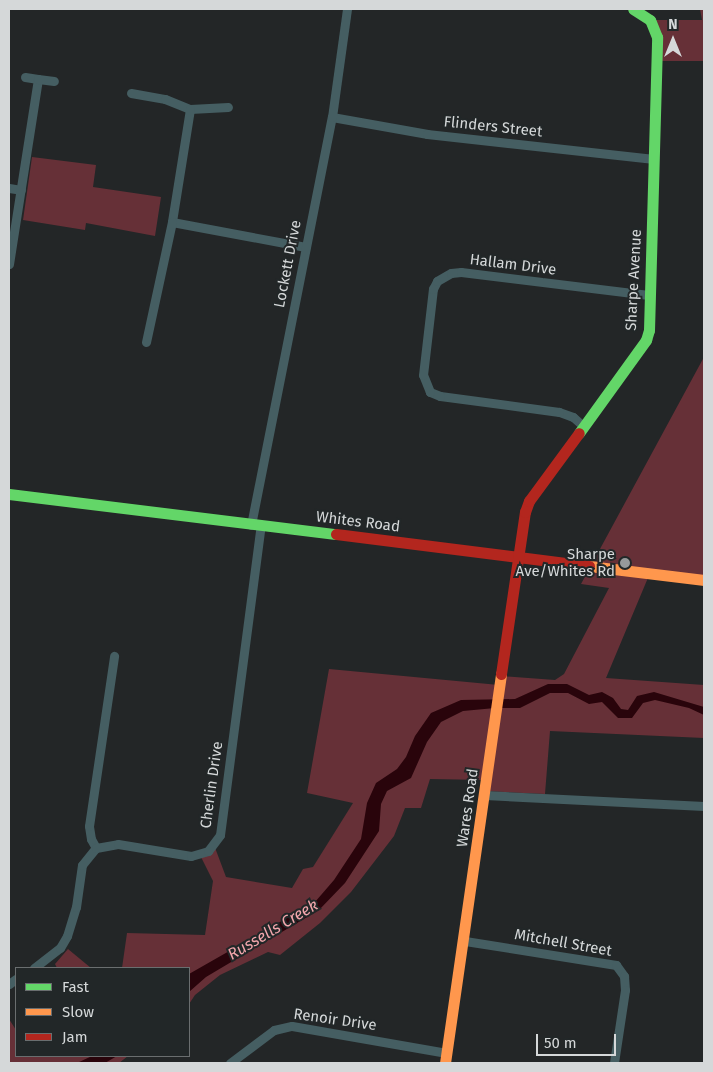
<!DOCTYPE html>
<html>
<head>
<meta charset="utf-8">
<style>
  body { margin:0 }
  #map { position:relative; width:713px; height:1072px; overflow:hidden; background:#232627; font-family:"Fira Sans",sans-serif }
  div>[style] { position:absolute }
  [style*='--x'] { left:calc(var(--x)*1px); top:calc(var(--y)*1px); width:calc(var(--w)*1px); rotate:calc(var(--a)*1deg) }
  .green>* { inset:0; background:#663037 }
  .water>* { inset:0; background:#29040b }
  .street>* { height:9px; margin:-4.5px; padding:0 4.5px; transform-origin:4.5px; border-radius:4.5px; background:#455e62 }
  .fast>* { height:11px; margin:-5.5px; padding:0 5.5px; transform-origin:5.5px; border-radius:5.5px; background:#63d668 }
  .slow>* { height:11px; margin:-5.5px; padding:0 5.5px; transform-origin:5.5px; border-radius:5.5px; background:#ff974d }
  .jam>* { height:11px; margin:-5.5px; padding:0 5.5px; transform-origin:5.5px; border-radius:5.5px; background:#b3261e }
  .dots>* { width:14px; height:14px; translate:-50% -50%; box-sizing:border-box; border:2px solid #222728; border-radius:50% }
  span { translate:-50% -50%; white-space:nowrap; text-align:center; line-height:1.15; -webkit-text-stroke:4px #222728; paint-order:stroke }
  .street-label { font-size:15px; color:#d5d8d9 }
  .poi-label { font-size:15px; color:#d5d8d9 }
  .right { translate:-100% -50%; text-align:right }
  .water-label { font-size:16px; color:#f2a6ac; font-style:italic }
  .frame { position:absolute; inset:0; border:10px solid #d5d8d9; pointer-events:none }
  .legend { position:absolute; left:15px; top:967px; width:175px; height:90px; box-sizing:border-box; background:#222728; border:1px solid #6a6e6f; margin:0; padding:6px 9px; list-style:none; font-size:15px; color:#d5d8d9 }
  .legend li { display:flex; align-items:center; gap:10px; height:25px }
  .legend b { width:25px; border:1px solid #6a6e6f }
  .north { position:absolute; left:648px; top:15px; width:50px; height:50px; -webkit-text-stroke:4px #222728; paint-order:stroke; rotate:0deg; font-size:14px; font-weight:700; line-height:20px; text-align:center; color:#d5d8d9 }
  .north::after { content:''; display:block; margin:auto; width:18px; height:22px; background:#d5d8d9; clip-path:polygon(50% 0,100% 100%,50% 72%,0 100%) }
  .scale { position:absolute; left:536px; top:1034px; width:80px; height:22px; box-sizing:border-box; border:2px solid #d5d8d9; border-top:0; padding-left:6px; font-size:15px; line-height:18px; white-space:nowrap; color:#d5d8d9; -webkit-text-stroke:4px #222728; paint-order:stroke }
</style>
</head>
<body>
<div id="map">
  <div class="green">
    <i style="clip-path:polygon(700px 9px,704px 9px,704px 61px,657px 61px,650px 20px,702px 20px)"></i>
    <i style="clip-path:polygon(32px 157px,96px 165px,93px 187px,161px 197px,155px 236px,86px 223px,85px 230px,23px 220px)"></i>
    <i style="clip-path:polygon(704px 357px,704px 580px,650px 573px,606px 678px,704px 685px,704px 738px,550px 731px,545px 794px,485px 791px,486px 780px,430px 779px,421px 808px,405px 808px,394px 836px,351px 892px,320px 923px,280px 955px,268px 952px,220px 975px,195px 995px,189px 1004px,189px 968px,122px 968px,127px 933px,205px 935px,213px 881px,200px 855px,214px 845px,226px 877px,292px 888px,303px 869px,313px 867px,353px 803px,307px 793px,329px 669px,499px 685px,500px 676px,555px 680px,564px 674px,609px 588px,581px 584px)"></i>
    <i style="clip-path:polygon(68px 949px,91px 968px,57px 968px,55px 964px)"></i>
    <i style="clip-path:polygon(9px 1019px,16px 1030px,16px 1056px,128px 1056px,119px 1063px,9px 1063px)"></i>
  </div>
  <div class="water">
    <i style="clip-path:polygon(548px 684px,567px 684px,589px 695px,602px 692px,613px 698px,621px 709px,628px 710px,637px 696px,654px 692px,704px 707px,704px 715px,689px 708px,655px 700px,643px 703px,632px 718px,618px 718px,602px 702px,589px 704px,568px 693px,550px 693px,520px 708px,495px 708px,463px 711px,441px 722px,427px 742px,411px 778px,387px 791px,381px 804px,379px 831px,345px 883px,319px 910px,206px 977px,189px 992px,189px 974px,315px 902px,334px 880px,361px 839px,367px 803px,376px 783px,397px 769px,406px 757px,415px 736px,431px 713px,461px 700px,515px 699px)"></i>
    <i style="clip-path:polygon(92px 1056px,117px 1056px,105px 1063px,77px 1063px)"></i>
  </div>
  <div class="street">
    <i style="--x:25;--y:77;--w:13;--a:9"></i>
    <i style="--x:131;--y:93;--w:35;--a:10"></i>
    <i style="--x:165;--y:99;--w:27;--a:22"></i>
    <i style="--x:190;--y:109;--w:38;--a:-3"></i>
    <i style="--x:190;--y:109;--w:114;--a:99.1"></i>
    <i style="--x:172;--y:222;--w:136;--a:10.6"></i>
    <i style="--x:332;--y:117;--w:97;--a:10.1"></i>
    <i style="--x:427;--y:134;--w:226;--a:6.3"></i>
    <i style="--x:9;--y:188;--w:12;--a:9"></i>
    <i style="--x:9;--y:264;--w:187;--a:-81.1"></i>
    <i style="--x:38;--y:79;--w:16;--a:7"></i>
    <i style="--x:146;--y:342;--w:123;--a:-77.8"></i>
    <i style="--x:582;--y:425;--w:12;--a:-138"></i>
    <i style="--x:573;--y:417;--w:15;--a:-160"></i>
    <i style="--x:559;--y:412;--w:120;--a:-172.3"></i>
    <i style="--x:440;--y:396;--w:11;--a:-158"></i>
    <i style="--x:430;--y:392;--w:18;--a:-112"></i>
    <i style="--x:423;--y:375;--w:87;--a:-83.4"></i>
    <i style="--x:433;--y:289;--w:9;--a:-63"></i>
    <i style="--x:437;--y:281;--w:16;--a:-30"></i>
    <i style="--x:451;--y:273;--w:10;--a:-6"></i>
    <i style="--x:461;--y:272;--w:189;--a:7"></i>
    <i style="--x:251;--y:525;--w:416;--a:-78.8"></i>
    <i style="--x:332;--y:117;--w:109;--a:-82.1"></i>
    <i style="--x:485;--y:795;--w:219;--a:2.9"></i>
    <i style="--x:96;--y:848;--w:10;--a:-119"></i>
    <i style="--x:91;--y:839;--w:13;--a:-99"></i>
    <i style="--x:89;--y:826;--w:172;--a:-81.6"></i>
    <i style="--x:465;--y:941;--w:153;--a:9"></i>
    <i style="--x:616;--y:965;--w:14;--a:54"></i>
    <i style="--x:624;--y:976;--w:14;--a:86"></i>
    <i style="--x:625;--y:990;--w:74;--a:98.6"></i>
    <i style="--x:34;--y:968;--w:33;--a:-38"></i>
    <i style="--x:60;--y:948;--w:14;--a:-60"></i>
    <i style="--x:67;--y:936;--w:30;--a:-73"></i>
    <i style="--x:76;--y:907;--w:42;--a:-81.9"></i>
    <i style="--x:82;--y:865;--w:22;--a:-51"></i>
    <i style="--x:96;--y:848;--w:22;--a:-10"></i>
    <i style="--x:118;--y:844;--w:74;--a:9.3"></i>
    <i style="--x:191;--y:856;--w:18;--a:-16"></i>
    <i style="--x:208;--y:851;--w:20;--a:-53"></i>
    <i style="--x:220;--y:835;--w:313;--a:-82.5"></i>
    <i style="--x:9;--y:984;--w:9;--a:-36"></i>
    <i style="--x:230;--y:1063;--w:55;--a:-36.9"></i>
    <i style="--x:274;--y:1030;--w:18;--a:-13"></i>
    <i style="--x:292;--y:1026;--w:157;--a:9.9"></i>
  </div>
  <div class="fast">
    <i style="--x:579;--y:433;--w:115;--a:-54.2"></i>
    <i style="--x:646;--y:340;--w:10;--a:-73"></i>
    <i style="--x:649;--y:330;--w:293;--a:-88.4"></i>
    <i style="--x:657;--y:37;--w:18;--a:-112"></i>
    <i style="--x:650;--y:20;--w:20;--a:-147"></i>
    <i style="--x:9;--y:494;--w:329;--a:7"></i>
  </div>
  <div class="slow">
    <i style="--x:589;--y:566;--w:116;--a:6.9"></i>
    <i style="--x:445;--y:1063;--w:393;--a:-81.8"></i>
  </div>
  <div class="jam">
    <i style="--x:336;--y:534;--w:255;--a:7.2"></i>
    <i style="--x:501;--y:674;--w:164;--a:-81.6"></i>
    <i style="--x:525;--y:512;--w:12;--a:-70"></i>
    <i style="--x:529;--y:501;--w:84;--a:-53.7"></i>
  </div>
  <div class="dots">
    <i style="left:625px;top:563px;background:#979a9b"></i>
  </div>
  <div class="street-label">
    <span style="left:493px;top:127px;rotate:6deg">Flinders Street</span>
    <span style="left:288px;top:264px;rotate:-79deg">Lockett Drive</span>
    <span style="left:513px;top:265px;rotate:7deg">Hallam Drive</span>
    <span style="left:634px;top:280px;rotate:-87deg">Sharpe Avenue</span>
    <span style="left:358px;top:522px;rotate:7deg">Whites Road</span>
    <span style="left:212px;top:785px;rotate:-82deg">Cherlin Drive</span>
    <span style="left:468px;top:808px;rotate:-82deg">Wares Road</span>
    <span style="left:563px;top:943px;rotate:10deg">Mitchell Street</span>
    <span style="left:335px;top:1020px;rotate:8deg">Renoir Drive</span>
  </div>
  <div class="poi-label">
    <span class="right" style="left:615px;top:563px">Sharpe<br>Ave/Whites Rd</span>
  </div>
  <div class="water-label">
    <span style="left:273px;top:930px;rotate:-31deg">Russells Creek</span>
  </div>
  <div class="frame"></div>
  <ul class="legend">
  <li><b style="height:6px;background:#63d668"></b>Fast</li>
  <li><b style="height:6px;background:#ff974d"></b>Slow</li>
  <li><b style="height:6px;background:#b3261e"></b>Jam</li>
  </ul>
  <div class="north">N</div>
  <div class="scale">50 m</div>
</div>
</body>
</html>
